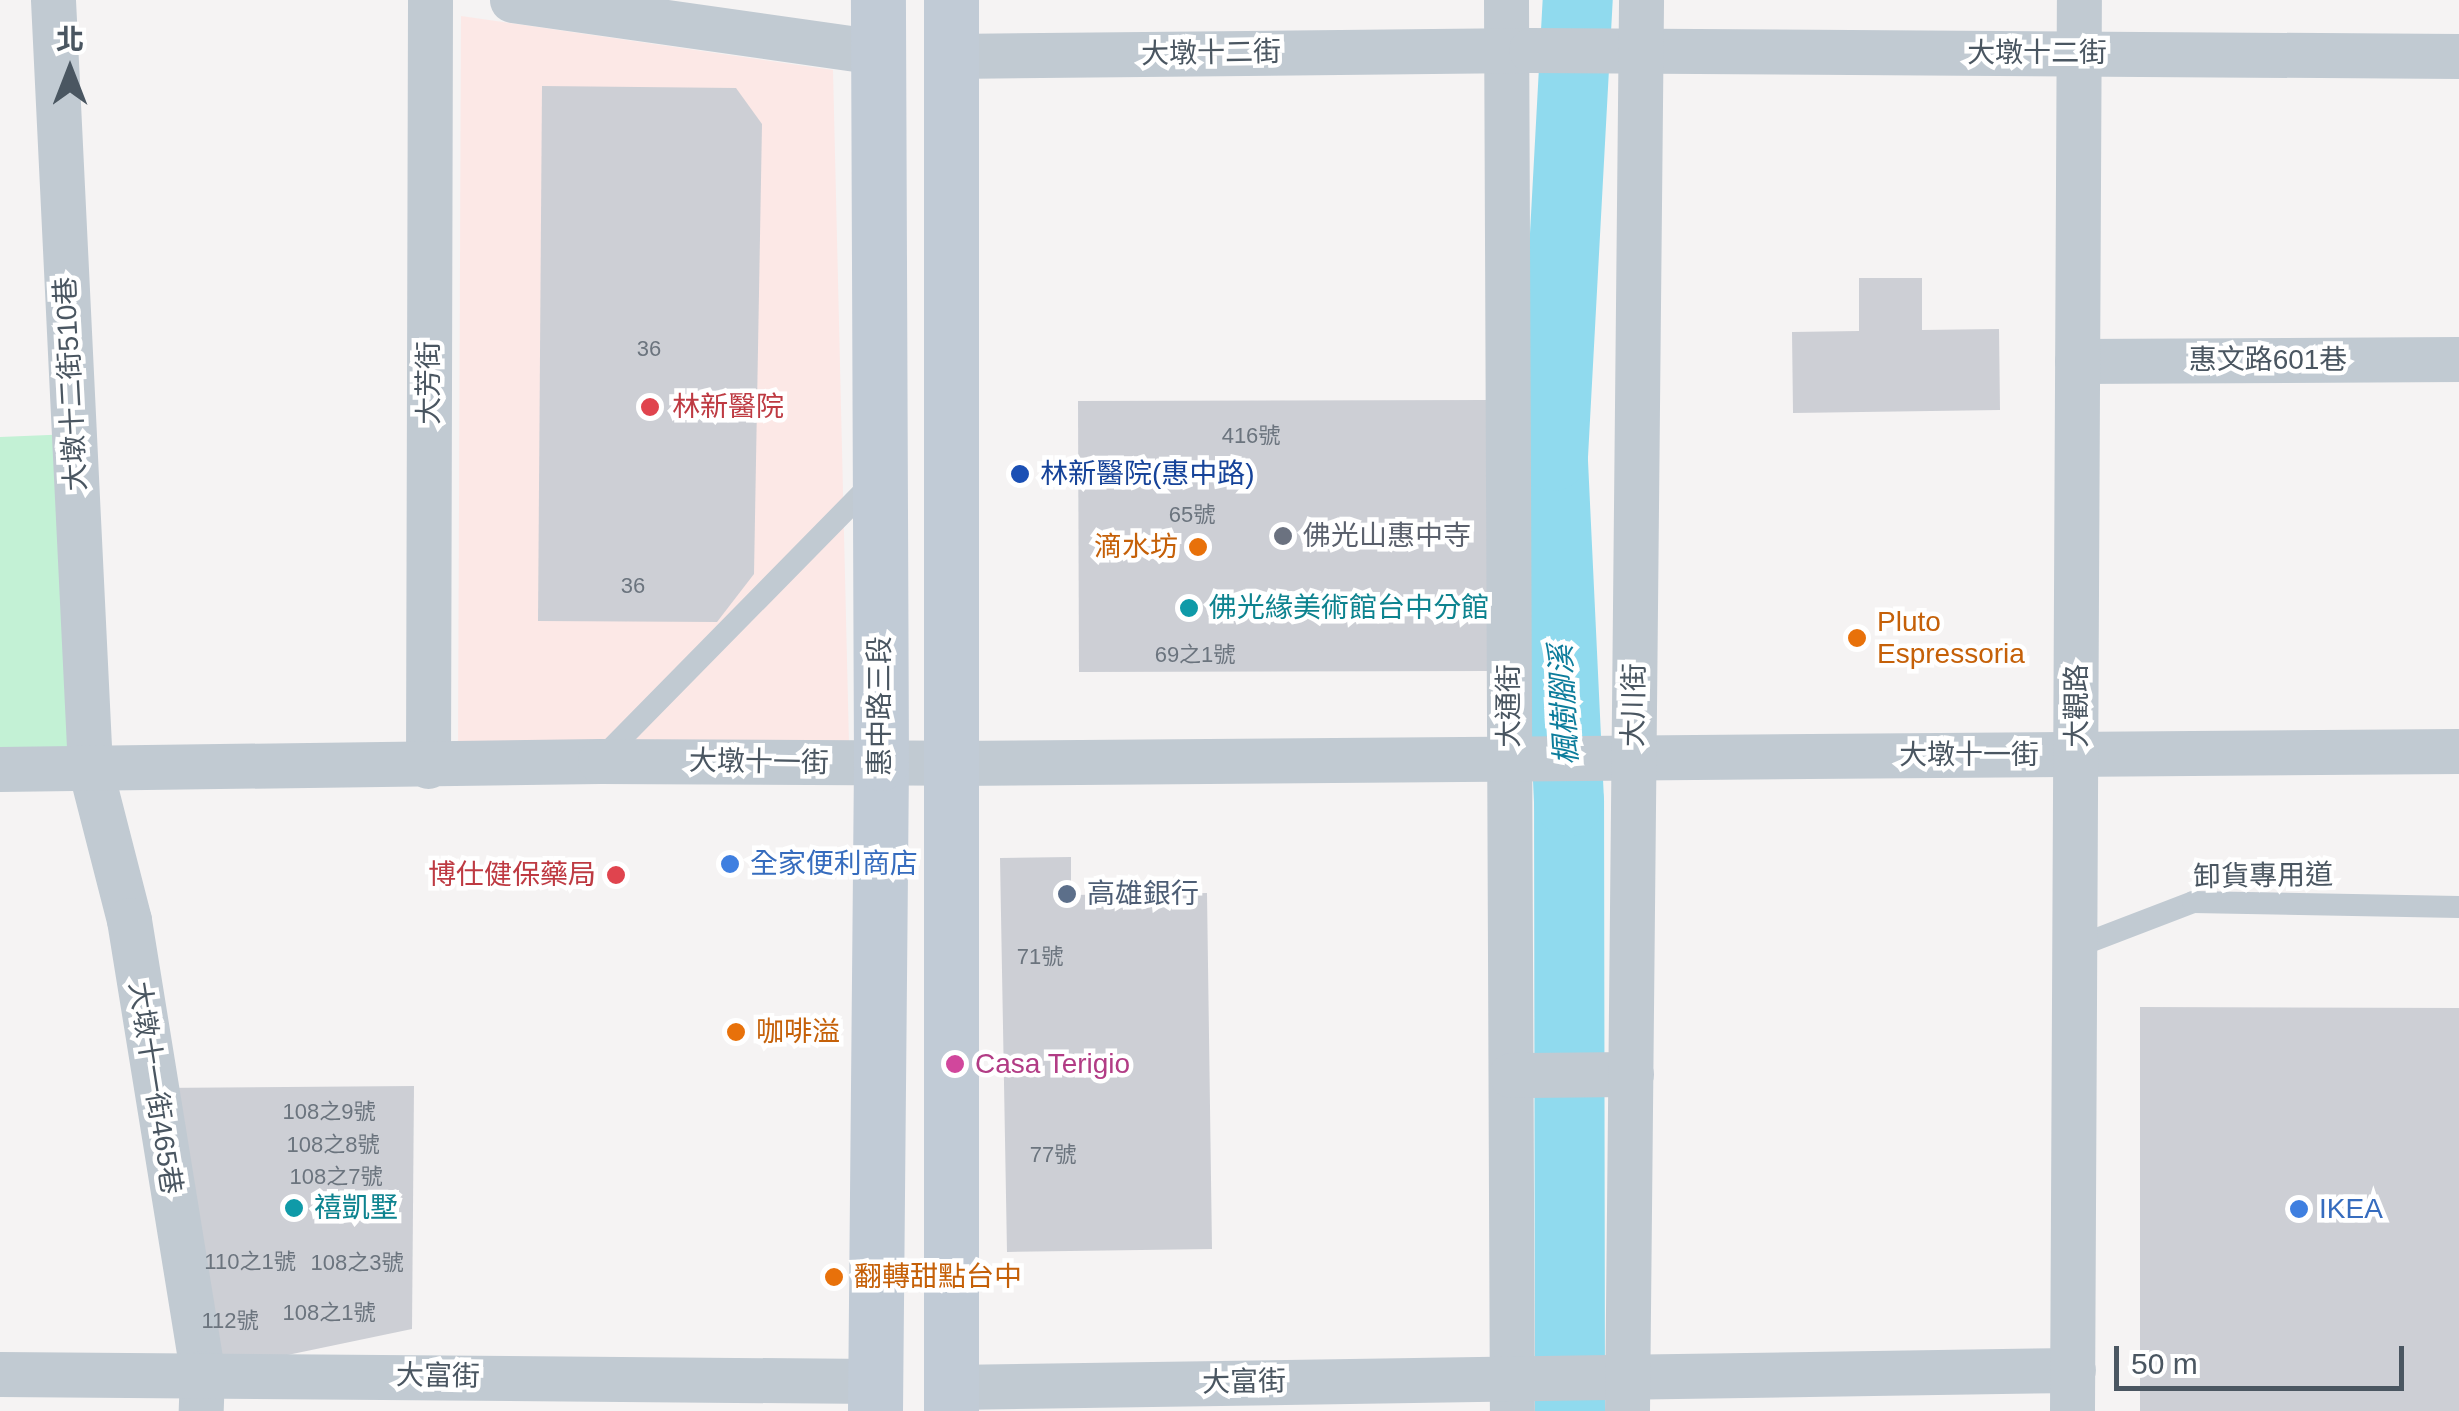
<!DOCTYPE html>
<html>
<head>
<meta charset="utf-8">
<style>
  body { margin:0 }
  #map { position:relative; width:2459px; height:1411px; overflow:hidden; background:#f5f3f3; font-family:Helvetica,"Noto Sans TC",sans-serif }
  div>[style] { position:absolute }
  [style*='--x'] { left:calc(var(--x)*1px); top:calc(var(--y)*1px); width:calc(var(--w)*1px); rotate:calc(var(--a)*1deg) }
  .medical>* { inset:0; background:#fce8e6 }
  .green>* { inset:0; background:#c3f1d5 }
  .river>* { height:70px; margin:-35px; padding:0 35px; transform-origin:35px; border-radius:35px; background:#90daee }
  .building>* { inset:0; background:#cdcfd5 }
  .lane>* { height:22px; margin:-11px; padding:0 11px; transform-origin:11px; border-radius:11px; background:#c1cad2 }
  .street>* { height:45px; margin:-22.5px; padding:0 22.5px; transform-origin:22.5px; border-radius:22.5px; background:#c1cad2 }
  .secondary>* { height:55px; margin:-27.5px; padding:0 27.5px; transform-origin:27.5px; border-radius:27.5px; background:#c1cbd6 }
  .dots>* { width:28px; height:28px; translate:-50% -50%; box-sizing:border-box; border:5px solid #fff; border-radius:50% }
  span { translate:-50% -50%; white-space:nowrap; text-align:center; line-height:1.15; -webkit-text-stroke:9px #fff; paint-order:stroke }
  .number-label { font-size:22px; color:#6b747e }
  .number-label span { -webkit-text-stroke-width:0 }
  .street-label { font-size:28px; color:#4a5661 }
  .health-label { font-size:28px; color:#be3a42 }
  .left { translate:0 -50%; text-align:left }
  .right { translate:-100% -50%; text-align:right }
  .transit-label { font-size:28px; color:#164399 }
  .worship-label { font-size:28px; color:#5b616d }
  .food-label { font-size:28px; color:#c56008 }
  .culture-label { font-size:28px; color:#0d838f }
  .shop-label { font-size:28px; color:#366cbe }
  .service-label { font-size:28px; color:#4e5e75 }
  .hotel-label { font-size:28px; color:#b23c85 }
  .water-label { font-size:30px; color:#0c7c9b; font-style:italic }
  .north { position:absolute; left:20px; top:20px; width:100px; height:100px; -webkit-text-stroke:8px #fff; paint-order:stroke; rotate:0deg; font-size:28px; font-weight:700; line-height:40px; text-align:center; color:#4a5661 }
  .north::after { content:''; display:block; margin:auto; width:35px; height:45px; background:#4a5661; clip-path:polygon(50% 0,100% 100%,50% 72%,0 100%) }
  .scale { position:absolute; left:2114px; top:1346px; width:290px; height:45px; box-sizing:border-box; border:5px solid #4a5661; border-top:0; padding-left:12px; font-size:30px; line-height:35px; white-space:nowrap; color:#4a5661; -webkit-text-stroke:8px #fff; paint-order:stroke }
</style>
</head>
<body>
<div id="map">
  <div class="medical">
    <i style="clip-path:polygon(461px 16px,833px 70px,849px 744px,458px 750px)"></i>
  </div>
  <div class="green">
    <i style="clip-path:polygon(73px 434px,90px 768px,0 769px,0 437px)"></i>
  </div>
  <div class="river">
    <i style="--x:1570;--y:1411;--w:610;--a:-90.09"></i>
    <i style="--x:1569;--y:801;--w:345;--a:-92.7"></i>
    <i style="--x:1553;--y:456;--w:457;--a:-86.9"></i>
  </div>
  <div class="building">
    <i style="clip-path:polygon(542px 86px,736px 88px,762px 124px,754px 574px,717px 622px,538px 621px)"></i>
    <i style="clip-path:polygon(1859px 278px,1922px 278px,1922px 330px,1999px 329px,2000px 410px,1793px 413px,1792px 332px,1859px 331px)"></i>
    <i style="clip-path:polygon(1488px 400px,1488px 671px,1079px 672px,1078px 401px)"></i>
    <i style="clip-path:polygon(1071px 857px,1071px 895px,1207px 893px,1212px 1249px,1007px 1252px,1000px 858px)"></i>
    <i style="clip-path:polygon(2140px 1007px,2459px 1008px,2459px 1411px,2140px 1411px)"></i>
    <i style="clip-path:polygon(414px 1086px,412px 1329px,202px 1373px,155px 1088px)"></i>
  </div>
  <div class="lane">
    <i style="--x:602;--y:758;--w:388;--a:-45.5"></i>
    <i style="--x:2076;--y:947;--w:125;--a:-21"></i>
    <i style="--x:2193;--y:902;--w:266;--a:1.1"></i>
  </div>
  <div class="street">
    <i style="--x:53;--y:0;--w:769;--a:87.24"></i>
    <i style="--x:90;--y:768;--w:157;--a:75.6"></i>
    <i style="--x:129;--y:920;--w:459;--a:80.8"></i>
    <i style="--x:202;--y:1373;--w:38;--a:92"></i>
    <i style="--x:512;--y:0;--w:370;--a:8.1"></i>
    <i style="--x:1506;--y:0;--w:1411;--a:89.76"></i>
    <i style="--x:951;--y:56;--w:580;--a:-0.59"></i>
    <i style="--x:1531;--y:50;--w:928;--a:0.37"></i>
    <i style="--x:2077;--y:361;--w:382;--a:-0.3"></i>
    <i style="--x:428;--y:766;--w:766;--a:-89.85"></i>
    <i style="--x:0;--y:769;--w:600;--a:-0.76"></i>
    <i style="--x:600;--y:761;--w:351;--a:0.3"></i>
    <i style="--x:951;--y:763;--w:1508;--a:-0.46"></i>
    <i style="--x:1511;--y:1075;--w:120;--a:-0.5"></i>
    <i style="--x:0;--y:1374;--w:875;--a:0.46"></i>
    <i style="--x:951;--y:1387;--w:1122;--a:-0.87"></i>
    <i style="--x:1627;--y:1411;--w:1411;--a:-89.43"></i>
    <i style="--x:2072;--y:1411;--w:1411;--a:-89.72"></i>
  </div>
  <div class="secondary">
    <i style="--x:951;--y:0;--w:1411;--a:90"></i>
    <i style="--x:875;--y:1411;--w:648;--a:-89.47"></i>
    <i style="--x:881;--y:763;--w:763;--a:-90.23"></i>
  </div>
  <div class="dots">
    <i style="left:650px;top:407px;background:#e0444e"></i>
    <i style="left:1020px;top:474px;background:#1a4fb4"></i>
    <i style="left:1283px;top:536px;background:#6b7280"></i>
    <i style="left:1198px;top:547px;background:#e8710a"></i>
    <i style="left:1189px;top:608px;background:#0f9aa8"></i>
    <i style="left:1857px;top:638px;background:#e8710a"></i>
    <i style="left:730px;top:864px;background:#3f7fe0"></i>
    <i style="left:616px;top:875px;background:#e0444e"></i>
    <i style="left:1067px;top:894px;background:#5c6f8a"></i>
    <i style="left:736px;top:1032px;background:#e8710a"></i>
    <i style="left:955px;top:1064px;background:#d1479c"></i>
    <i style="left:294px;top:1208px;background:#0f9aa8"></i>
    <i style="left:2299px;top:1209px;background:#3f7fe0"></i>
    <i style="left:834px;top:1277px;background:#e8710a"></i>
  </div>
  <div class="number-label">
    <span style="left:649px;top:349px">36</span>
    <span style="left:1251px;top:436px">416號</span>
    <span style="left:1192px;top:515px">65號</span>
    <span style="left:633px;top:586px">36</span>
    <span style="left:1195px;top:655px">69之1號</span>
    <span style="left:1040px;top:957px">71號</span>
    <span style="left:329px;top:1112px">108之9號</span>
    <span style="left:333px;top:1145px">108之8號</span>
    <span style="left:1053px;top:1155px">77號</span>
    <span style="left:336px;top:1177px">108之7號</span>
    <span style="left:250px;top:1262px">110之1號</span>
    <span style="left:357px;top:1263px">108之3號</span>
    <span style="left:329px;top:1313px">108之1號</span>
    <span style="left:230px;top:1321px">112號</span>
  </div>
  <div class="street-label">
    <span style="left:1211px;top:53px;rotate:-1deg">大墩十二街</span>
    <span style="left:2037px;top:53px">大墩十二街</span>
    <span style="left:2268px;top:360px">惠文路601巷</span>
    <span style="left:429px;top:383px;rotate:-90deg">大芳街</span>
    <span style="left:71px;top:384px;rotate:-93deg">大墩十二街510巷</span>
    <span style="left:1634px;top:705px;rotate:-89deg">大川街</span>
    <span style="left:880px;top:706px;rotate:-90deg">惠中路三段</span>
    <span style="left:1509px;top:706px;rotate:-90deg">大通街</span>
    <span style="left:2077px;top:706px;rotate:-90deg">大觀路</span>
    <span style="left:1969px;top:755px">大墩十一街</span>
    <span style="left:759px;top:762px;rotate:1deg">大墩十一街</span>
    <span style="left:2263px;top:876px;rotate:-1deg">卸貨專用道</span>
    <span style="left:155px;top:1088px;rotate:81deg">大墩十一街465巷</span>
    <span style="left:438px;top:1376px;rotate:1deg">大富街</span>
    <span style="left:1244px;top:1382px;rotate:-1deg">大富街</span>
  </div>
  <div class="health-label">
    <span class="left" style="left:672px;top:407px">林新醫院</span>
    <span class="right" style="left:596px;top:875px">博仕健保藥局</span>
  </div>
  <div class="transit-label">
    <span class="left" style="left:1040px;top:474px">林新醫院(惠中路)</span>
  </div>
  <div class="worship-label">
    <span class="left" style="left:1303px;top:536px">佛光山惠中寺</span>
  </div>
  <div class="food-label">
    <span class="right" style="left:1178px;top:547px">滴水坊</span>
    <span class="left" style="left:1877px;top:638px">Pluto<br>Espressoria</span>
    <span class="left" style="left:756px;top:1032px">咖啡溢</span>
    <span class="left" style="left:854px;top:1277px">翻轉甜點台中</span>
  </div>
  <div class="culture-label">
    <span class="left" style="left:1209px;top:608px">佛光緣美術館台中分館</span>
    <span class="left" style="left:314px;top:1208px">禧凱墅</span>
  </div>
  <div class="shop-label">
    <span class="left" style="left:750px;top:864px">全家便利商店</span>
    <span class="left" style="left:2319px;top:1209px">IKEA</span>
  </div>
  <div class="service-label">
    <span class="left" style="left:1087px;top:894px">高雄銀行</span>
  </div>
  <div class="hotel-label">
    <span class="left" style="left:975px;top:1064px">Casa Terigio</span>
  </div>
  <div class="water-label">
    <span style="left:1564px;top:705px;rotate:-93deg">楓樹腳溪</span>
  </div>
  <div class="north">北</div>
  <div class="scale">50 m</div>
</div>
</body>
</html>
